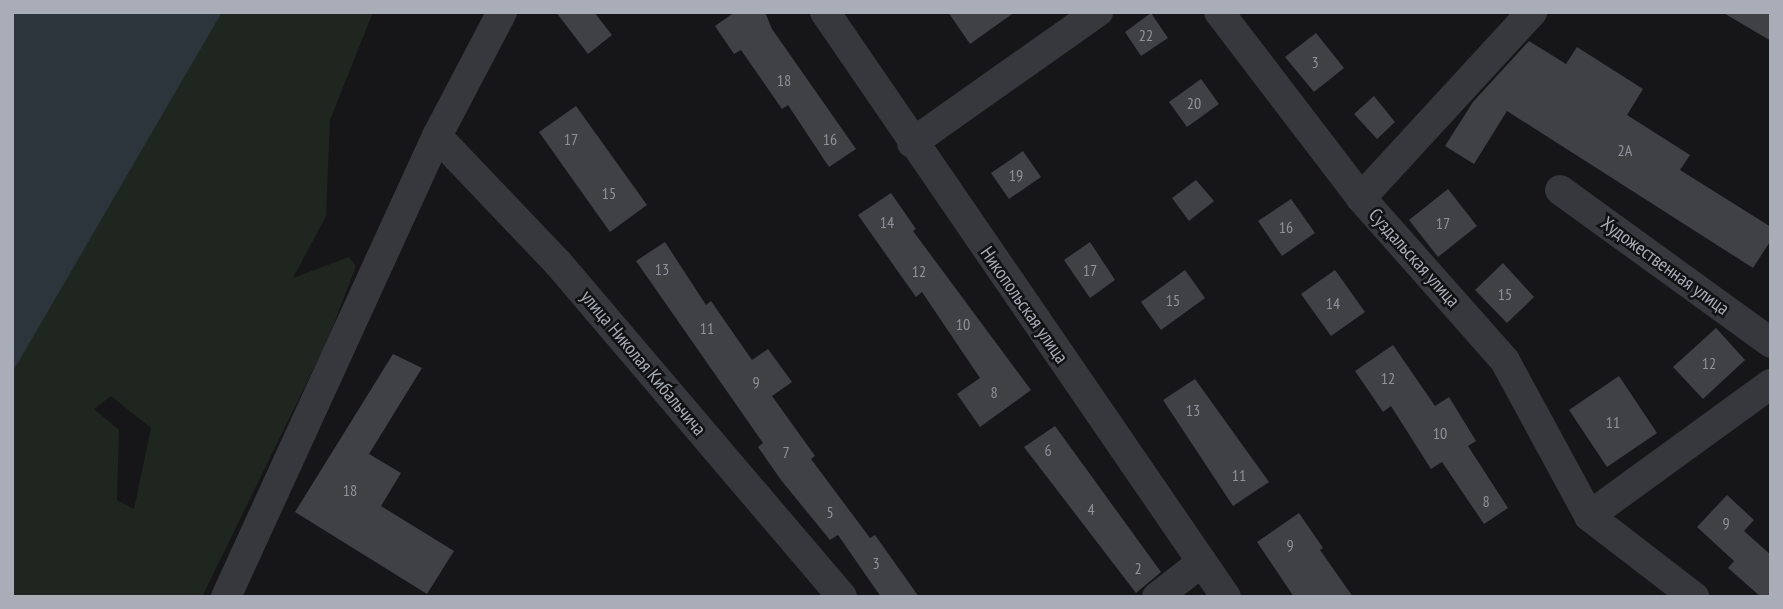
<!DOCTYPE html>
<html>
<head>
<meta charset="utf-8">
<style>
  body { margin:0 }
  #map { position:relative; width:1783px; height:609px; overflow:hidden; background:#161618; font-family:"PT Sans Narrow",sans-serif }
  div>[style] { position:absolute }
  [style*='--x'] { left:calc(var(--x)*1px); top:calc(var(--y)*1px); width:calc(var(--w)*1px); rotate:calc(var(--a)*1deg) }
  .green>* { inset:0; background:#1e261f }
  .water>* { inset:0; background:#2c353c }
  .building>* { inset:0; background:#404145 }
  .street>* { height:30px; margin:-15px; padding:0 15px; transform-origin:15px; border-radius:15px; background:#37383d }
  span { translate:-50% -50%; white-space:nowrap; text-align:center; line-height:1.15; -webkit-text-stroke:5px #111113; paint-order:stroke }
  .number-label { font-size:16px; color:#8e929b }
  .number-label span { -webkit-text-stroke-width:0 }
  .street-label { font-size:19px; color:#a8adb8 }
  .frame { position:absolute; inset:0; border:14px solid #a8adb8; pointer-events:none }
</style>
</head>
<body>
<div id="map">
  <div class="green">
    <i style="clip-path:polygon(evenodd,12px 12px,373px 12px,330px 120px,326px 216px,293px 278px,349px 257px,356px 266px,328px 339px,202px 597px,12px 597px,12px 12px,111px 396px,151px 428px,134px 509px,117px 500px,119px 430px,94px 409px,111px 396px)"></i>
  </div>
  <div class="water">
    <i style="clip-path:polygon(12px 12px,222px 12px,12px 373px)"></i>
  </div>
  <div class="building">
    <i style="clip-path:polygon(556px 12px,594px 12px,612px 35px,588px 54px)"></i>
    <i style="clip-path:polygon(735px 12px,765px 12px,772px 29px,856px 149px,829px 167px,788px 105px,782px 109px,741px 50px,734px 54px,715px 26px)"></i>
    <i style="clip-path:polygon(948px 12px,1015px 12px,970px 44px)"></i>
    <i style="clip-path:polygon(1722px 12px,1771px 12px,1771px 41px)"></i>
    <i style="clip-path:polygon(1151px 13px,1168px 38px,1141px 56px,1125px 32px)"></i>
    <i style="clip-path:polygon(1316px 33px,1344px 68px,1314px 92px,1285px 57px)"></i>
    <i style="clip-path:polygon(1529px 41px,1566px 64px,1577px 47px,1643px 89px,1627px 115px,1690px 155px,1680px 170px,1771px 227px,1771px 240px,1753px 268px,1507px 111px,1474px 164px,1445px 146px,1473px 102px)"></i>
    <i style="clip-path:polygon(1201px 79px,1219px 104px,1187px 127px,1169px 102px)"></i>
    <i style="clip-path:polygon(1374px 96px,1395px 122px,1377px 139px,1354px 114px)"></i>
    <i style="clip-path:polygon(576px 106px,647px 205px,610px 232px,539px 132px)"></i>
    <i style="clip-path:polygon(1023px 151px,1041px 177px,1009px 199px,991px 173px)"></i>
    <i style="clip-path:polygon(1196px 180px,1214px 201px,1189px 221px,1172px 198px)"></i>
    <i style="clip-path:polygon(1448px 189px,1477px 226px,1438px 257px,1409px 220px)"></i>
    <i style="clip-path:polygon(891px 193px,916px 229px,913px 231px,1031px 390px,980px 427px,957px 394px,980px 378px,922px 292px,916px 297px,858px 215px)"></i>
    <i style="clip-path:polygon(1291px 199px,1315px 233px,1282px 256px,1258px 221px)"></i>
    <i style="clip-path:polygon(665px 242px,706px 305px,711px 301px,752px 360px,768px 349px,792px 382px,772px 396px,815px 456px,811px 459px,870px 538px,875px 535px,919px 597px,881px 597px,838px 535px,830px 540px,781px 480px,758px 447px,763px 443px,636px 261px)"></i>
    <i style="clip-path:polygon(1090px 242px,1115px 280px,1090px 298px,1064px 260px)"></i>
    <i style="clip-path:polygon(1503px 263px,1534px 297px,1507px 323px,1475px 290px)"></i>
    <i style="clip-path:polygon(1185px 270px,1205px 298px,1161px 330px,1141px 302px)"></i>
    <i style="clip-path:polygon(1335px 270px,1365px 312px,1331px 336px,1301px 294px)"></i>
    <i style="clip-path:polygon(1716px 328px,1745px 360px,1703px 399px,1673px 367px)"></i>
    <i style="clip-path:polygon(1393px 345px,1435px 406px,1449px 397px,1476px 441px,1468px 446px,1508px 508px,1484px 524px,1442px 462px,1431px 469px,1391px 406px,1383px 412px,1355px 371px)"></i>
    <i style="clip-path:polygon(393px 354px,422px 368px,369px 454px,401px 473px,381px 506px,454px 551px,427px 594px,295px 512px)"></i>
    <i style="clip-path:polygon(1619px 376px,1657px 433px,1607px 467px,1569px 410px)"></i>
    <i style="clip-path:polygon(1195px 379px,1269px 482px,1233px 506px,1163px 400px)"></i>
    <i style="clip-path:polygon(1055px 426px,1161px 572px,1136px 593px,1024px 447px)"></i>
    <i style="clip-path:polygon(1727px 495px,1754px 520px,1744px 531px,1771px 555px,1771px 597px,1761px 597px,1728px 568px,1734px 561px,1697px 527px)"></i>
    <i style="clip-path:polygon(1299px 513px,1323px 548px,1320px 550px,1353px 597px,1294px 597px,1257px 542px)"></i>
  </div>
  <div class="street">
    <i style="--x:825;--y:12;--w:709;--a:55.57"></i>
    <i style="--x:1219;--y:12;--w:234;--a:52.6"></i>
    <i style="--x:1361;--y:198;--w:217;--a:48.5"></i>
    <i style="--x:1505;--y:361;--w:176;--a:61.5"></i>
    <i style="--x:1589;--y:516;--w:133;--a:37.6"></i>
    <i style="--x:437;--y:136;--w:175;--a:46.4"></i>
    <i style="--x:558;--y:263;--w:438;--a:49.6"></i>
    <i style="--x:912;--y:143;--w:228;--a:-35.2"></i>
    <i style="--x:1560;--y:190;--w:261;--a:35.9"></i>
    <i style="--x:1361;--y:198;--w:253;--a:-47.4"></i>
    <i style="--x:1589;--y:516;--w:225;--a:-36"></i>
    <i style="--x:226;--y:597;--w:507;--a:-65.41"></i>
    <i style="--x:437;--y:136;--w:140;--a:-62.3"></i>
    <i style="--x:1157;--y:597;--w:57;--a:-37.9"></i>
  </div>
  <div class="number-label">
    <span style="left:1146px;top:35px">22</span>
    <span style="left:1315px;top:62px">3</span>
    <span style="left:784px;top:80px">18</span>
    <span style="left:1194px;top:103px">20</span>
    <span style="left:571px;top:139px">17</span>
    <span style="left:830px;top:139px">16</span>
    <span style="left:1625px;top:150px">2А</span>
    <span style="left:1016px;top:175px">19</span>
    <span style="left:609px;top:193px">15</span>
    <span style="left:887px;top:222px">14</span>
    <span style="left:1443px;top:223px">17</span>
    <span style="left:1286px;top:227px">16</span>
    <span style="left:662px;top:269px">13</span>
    <span style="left:1090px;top:270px">17</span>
    <span style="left:919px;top:271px">12</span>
    <span style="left:1505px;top:294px">15</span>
    <span style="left:1173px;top:300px">15</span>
    <span style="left:1333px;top:303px">14</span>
    <span style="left:963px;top:324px">10</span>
    <span style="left:707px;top:328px">11</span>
    <span style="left:1709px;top:363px">12</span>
    <span style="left:1388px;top:378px">12</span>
    <span style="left:756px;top:382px">9</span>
    <span style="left:994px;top:392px">8</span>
    <span style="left:1193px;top:410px">13</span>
    <span style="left:1613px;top:422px">11</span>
    <span style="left:1440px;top:433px">10</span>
    <span style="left:1048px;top:450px">6</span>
    <span style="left:786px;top:452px">7</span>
    <span style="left:1239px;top:475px">11</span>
    <span style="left:350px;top:490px">18</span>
    <span style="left:1486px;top:501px">8</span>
    <span style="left:1091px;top:509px">4</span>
    <span style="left:830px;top:512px">5</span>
    <span style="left:1726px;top:523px">9</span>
    <span style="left:1290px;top:545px">9</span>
    <span style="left:876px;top:563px">3</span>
    <span style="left:1138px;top:568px">2</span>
  </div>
  <div class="street-label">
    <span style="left:1414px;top:258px;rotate:48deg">Суздальская улица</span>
    <span style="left:1665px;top:266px;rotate:36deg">Художественная улица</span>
    <span style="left:1024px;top:305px;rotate:55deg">Никопольская улица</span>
    <span style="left:643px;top:363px;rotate:50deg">улица Николая Кибальчича</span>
  </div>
  <div class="frame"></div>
</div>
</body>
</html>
